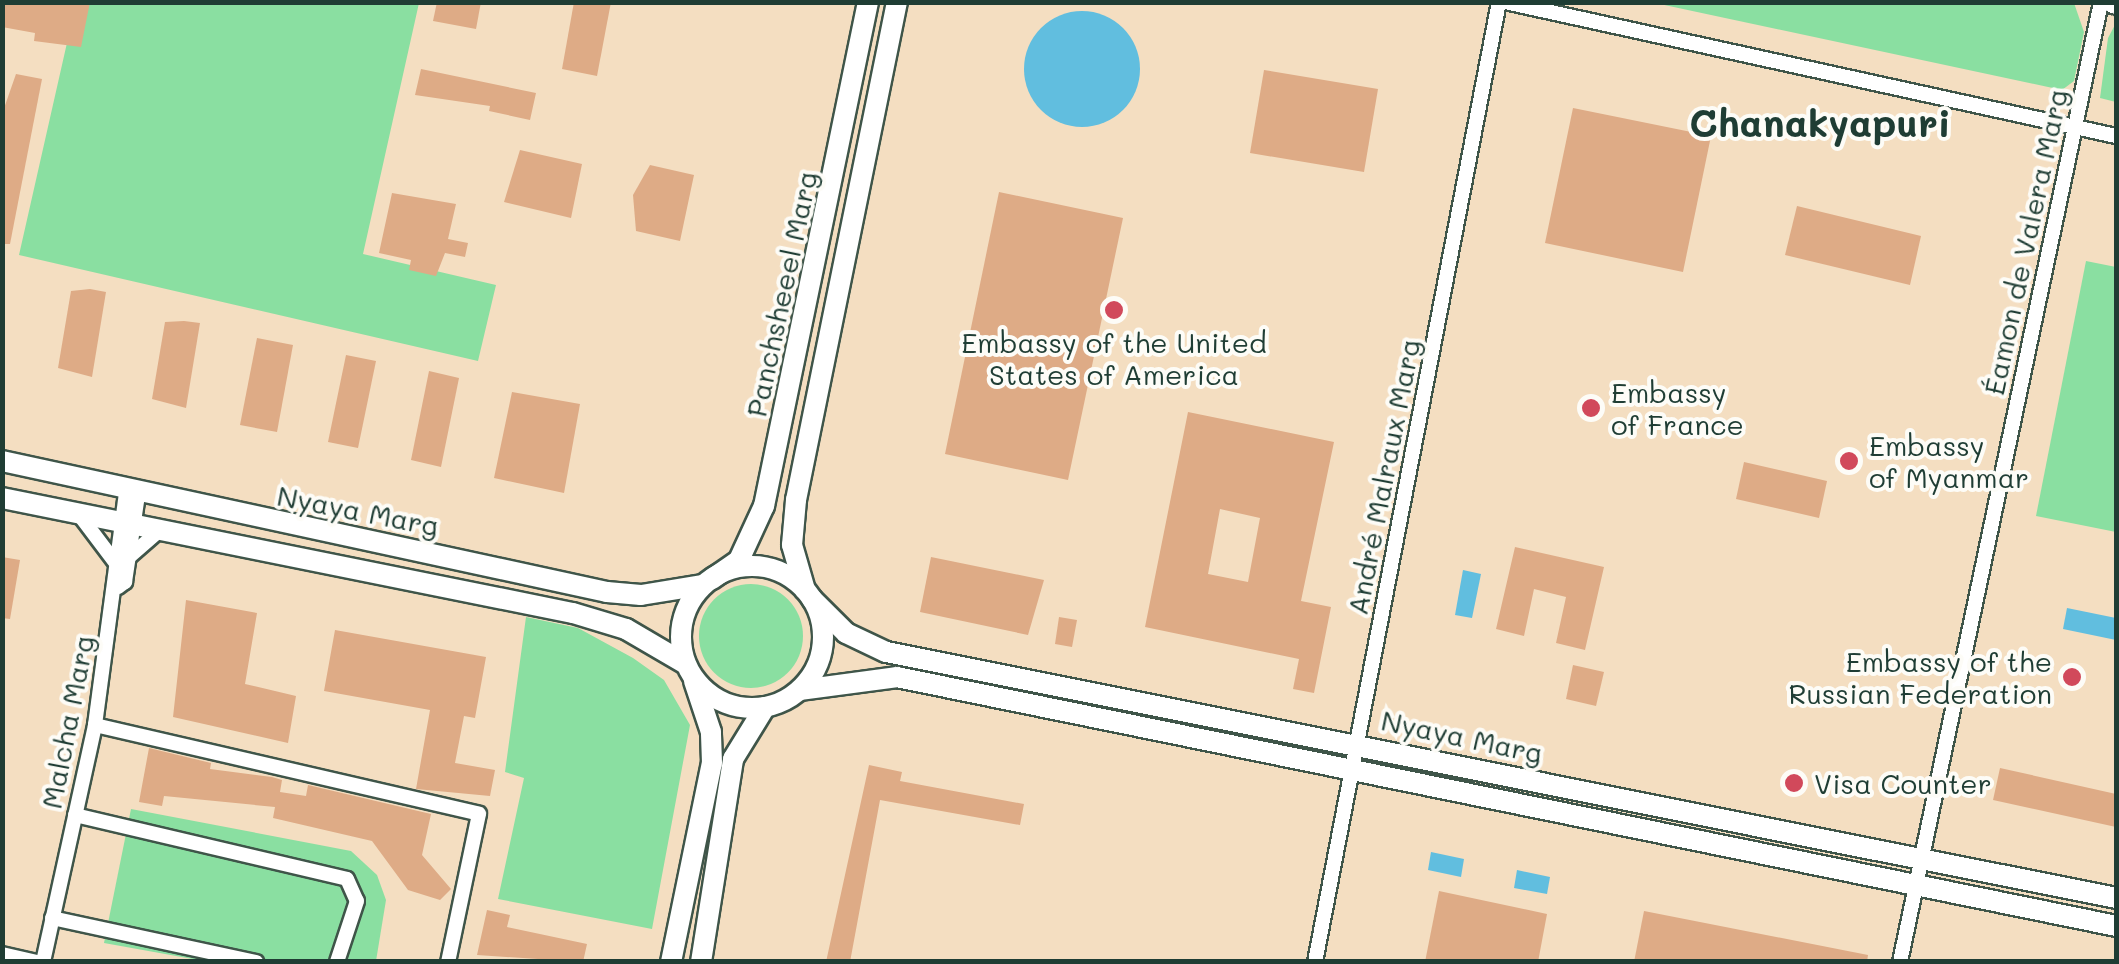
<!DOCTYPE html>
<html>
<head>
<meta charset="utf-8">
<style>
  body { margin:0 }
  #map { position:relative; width:2119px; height:964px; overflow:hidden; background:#f4dec1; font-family:Mali,sans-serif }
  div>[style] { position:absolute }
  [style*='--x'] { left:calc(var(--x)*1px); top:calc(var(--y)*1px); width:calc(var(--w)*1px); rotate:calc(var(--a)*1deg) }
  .green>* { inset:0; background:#8adfa1 }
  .round { border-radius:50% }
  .water>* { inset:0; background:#61bedf }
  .building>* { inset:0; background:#deab86 }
  .roads { filter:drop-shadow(2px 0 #3f5549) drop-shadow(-2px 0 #3f5549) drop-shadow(0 2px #3f5549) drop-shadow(0 -2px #3f5549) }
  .street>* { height:14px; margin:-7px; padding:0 7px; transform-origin:7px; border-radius:7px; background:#fff }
  .secondary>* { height:20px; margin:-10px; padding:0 10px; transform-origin:10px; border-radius:10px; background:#fff }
  .secondary>.ring { margin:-10px; padding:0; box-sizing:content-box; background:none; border:20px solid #fff; border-radius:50% }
  .dots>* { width:28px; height:28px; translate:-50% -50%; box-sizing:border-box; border:5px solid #fdfcf7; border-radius:50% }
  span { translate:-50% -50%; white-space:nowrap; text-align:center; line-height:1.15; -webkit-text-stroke:8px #fdfcf7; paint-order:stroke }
  .street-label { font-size:28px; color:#1f3d34 }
  .poi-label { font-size:28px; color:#1f3d34 }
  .left { translate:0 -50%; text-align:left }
  .right { translate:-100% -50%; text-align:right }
  .district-label { font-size:38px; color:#1f3d34; font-weight:700 }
  .frame { position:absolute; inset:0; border:5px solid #1f3d34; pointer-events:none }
</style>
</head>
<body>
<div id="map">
  <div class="green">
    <i style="clip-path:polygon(76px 3px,419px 3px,363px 254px,496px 285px,478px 361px,19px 255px)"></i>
    <i style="clip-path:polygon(1655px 3px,2074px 3px,2084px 32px,2074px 81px,2062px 90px)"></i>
    <i style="clip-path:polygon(2116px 23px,2116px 102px,2100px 98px,2108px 38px)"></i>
    <i style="clip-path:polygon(2086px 261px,2116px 267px,2116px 532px,2036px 516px)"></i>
    <i class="round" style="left:699px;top:584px;width:104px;height:104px"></i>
    <i style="clip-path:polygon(526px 617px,578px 628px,633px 658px,664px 680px,690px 725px,652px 929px,498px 899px,524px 778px,505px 772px)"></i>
    <i style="clip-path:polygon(131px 809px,351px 851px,377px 875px,386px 900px,376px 961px,204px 961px,104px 943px)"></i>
  </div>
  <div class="water">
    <i class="round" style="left:1024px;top:11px;width:116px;height:116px"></i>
    <i style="clip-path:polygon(1463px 570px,1481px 574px,1472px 618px,1455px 615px)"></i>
    <i style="clip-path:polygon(2067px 608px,2116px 618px,2116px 640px,2063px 629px)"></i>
    <i style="clip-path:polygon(1431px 852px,1464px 859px,1461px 877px,1428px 870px)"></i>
    <i style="clip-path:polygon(1517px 870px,1550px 877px,1547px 894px,1514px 888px)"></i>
  </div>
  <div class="building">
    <i style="clip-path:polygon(2px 2px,90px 2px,81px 47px,34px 41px,35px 33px,2px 27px)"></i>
    <i style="clip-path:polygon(437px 2px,481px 2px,476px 29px,433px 21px)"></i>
    <i style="clip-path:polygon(574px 2px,611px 2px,597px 76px,562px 69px)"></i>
    <i style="clip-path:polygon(421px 69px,536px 93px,530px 120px,489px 111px,490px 106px,415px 95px)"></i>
    <i style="clip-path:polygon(1264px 70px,1378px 89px,1364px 172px,1250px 153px)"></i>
    <i style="clip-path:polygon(16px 74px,42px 79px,10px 244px,2px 244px,2px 114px)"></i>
    <i style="clip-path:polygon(1573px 108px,1711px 136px,1683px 272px,1545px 243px)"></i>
    <i style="clip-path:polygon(520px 150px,582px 164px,571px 218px,504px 202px)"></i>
    <i style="clip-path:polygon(650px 165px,694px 175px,680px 241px,636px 231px,633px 195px)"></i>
    <i style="clip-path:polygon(999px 192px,1123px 218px,1068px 480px,945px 454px)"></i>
    <i style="clip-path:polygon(392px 193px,456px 204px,448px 239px,468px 243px,465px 257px,445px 253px,436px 276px,409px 270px,411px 260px,379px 253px)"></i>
    <i style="clip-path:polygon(1797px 206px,1921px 236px,1910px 285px,1785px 255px)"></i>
    <i style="clip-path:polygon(90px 289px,106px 292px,92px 377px,58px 368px,71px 291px)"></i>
    <i style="clip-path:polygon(184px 321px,200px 323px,186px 408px,152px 399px,165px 322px)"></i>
    <i style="clip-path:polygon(257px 338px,293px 345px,277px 432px,240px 425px)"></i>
    <i style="clip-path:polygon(346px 355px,376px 361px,358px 448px,328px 442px)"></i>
    <i style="clip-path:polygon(429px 371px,459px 378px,441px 467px,411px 460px)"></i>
    <i style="clip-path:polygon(512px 392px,580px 404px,564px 493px,494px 478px)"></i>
    <i style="clip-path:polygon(evenodd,1188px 412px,1334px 442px,1301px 601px,1331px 607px,1314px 693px,1293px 689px,1299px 659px,1145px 627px,1188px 412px,1220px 509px,1260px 518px,1248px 582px,1208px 574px,1220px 509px)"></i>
    <i style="clip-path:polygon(1744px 462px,1827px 481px,1819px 518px,1736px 499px)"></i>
    <i style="clip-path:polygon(1515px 547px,1604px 567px,1585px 650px,1556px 643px,1566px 597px,1534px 589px,1524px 636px,1496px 629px)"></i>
    <i style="clip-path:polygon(2px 557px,20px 560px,10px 619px,2px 618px)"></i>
    <i style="clip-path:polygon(931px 557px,1044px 580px,1028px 635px,920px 612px)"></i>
    <i style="clip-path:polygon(186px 600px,257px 613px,245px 684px,296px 696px,288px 743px,173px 717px)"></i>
    <i style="clip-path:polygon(1059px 617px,1077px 620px,1072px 647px,1055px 644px)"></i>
    <i style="clip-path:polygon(335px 630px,486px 657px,475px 718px,464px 716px,455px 763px,495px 770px,490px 796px,416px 789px,430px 710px,324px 691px)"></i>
    <i style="clip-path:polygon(1573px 665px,1604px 672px,1596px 706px,1566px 699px)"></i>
    <i style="clip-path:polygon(149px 748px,211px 763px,210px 769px,272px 777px,282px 780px,280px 792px,306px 796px,308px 785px,431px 814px,422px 855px,451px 889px,440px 900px,408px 890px,372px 841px,273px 818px,275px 807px,164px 796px,162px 806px,139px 802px)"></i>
    <i style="clip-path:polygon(869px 765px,902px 772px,900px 781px,1024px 804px,1020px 825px,880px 800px,850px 962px,826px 962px)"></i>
    <i style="clip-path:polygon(2000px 768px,2116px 794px,2116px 827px,1993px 800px)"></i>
    <i style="clip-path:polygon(1439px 891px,1547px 914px,1538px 962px,1425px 962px)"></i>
    <i style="clip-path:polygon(487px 910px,510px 915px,507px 927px,587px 944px,583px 962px,477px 955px)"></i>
    <i style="clip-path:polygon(1644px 911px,1868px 955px,1867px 962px,1634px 962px)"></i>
  </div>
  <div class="roads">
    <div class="street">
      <i style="--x:1505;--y:2;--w:626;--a:12.37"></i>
      <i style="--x:81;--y:517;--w:56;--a:52.9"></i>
      <i style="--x:129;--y:557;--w:38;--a:-41"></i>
      <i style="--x:118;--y:587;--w:9;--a:-36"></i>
      <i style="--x:125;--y:582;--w:88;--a:-81.5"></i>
      <i style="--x:95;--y:725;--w:394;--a:13"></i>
      <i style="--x:479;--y:814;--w:151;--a:101.8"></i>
      <i style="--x:75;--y:815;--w:279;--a:13.2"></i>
      <i style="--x:347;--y:879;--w:24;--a:66"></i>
      <i style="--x:357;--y:901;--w:64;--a:108.2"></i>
      <i style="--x:52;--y:918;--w:209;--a:12.2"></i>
      <i style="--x:2;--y:954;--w:36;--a:13"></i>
      <i style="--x:43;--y:962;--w:243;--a:-77.6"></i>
      <i style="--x:95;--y:725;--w:235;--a:-82.4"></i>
      <i style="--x:1315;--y:962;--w:977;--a:-79.15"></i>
      <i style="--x:1900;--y:962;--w:981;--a:-78.17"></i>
    </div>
    <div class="secondary">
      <i style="--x:2111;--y:2;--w:5;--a:22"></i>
      <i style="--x:2;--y:461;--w:619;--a:12.22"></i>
      <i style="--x:607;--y:592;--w:34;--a:5"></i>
      <i style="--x:641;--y:595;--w:63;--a:-9.2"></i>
      <i style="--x:2;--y:498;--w:582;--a:11.39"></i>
      <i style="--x:573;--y:613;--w:55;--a:16.8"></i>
      <i style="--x:626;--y:629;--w:69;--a:30.3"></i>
      <i class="ring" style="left:681px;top:566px;width:122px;height:122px"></i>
      <i style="--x:712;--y:579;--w:33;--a:-35"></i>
      <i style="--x:739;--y:560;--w:60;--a:-65.2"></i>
      <i style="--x:764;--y:506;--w:515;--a:-78.34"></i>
      <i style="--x:805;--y:590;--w:47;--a:-106.1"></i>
      <i style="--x:792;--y:545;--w:45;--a:-84.9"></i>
      <i style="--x:796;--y:500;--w:508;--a:-78.54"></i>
      <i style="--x:812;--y:599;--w:48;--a:45"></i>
      <i style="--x:846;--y:633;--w:44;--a:25.4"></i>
      <i style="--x:886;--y:652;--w:1254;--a:11.31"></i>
      <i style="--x:800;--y:690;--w:98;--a:-7.6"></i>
      <i style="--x:897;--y:677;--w:1244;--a:11.54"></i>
      <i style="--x:671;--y:962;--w:203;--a:-78.4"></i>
      <i style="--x:712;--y:763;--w:31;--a:-92"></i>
      <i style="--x:711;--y:732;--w:54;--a:-108.4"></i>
      <i style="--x:701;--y:962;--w:206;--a:-81"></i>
      <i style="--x:733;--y:759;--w:61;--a:-58.4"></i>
    </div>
  </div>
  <div class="dots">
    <i style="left:1114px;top:310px;background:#d1495b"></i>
    <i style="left:1591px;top:408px;background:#d1495b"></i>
    <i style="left:1849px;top:461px;background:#d1495b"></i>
    <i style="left:2072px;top:677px;background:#d1495b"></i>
    <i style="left:1794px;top:783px;background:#d1495b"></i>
  </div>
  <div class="street-label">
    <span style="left:2025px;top:242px;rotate:-78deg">Éamon de Valera Marg</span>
    <span style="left:781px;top:294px;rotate:-78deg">Panchsheeel Marg</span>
    <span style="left:1383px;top:477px;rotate:-79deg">André Malraux Marg</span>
    <span style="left:358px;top:510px;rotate:11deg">Nyaya Marg</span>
    <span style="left:67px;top:722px;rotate:-79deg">Malcha Marg</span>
    <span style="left:1462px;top:736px;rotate:12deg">Nyaya Marg</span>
  </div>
  <div class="poi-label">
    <span style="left:1114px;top:358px">Embassy of the United<br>States of America</span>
    <span class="left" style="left:1611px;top:408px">Embassy<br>of France</span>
    <span class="left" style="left:1869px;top:461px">Embassy<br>of Myanmar</span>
    <span class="right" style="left:2052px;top:677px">Embassy of the<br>Russian Federation</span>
    <span class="left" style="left:1814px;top:783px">Visa Counter</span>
  </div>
  <div class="district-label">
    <span style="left:1820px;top:123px">Chanakyapuri</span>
  </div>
  <div class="frame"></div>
</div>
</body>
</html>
